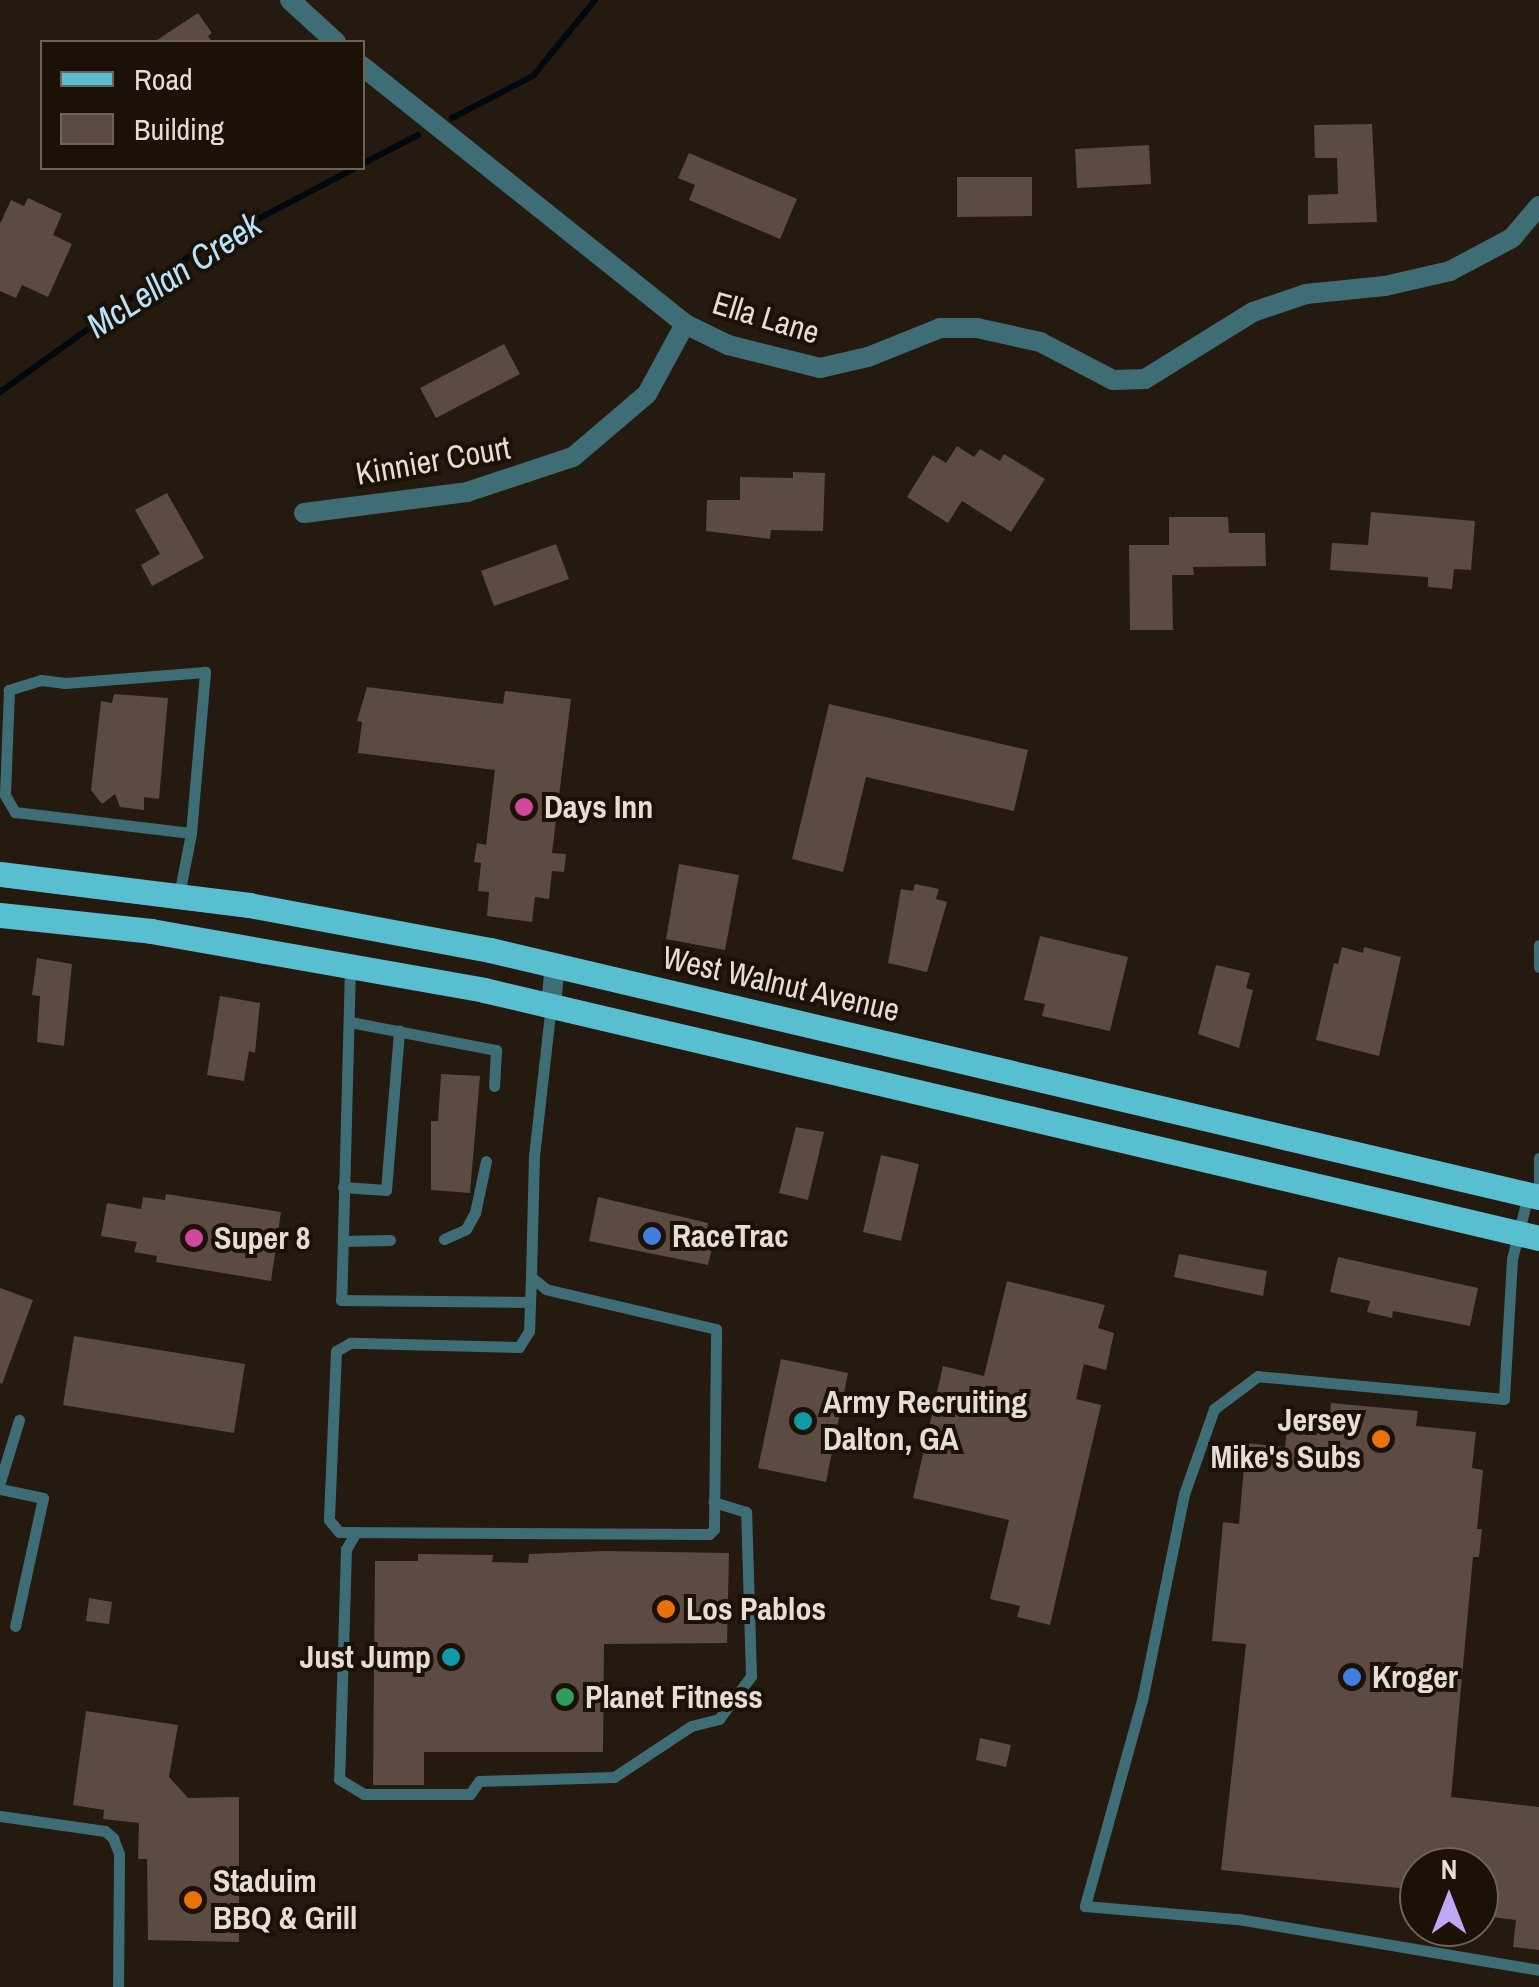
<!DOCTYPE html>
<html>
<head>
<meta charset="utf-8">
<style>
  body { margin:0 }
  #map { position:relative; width:1539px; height:1987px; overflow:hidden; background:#251a0f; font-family:"Archivo Narrow",sans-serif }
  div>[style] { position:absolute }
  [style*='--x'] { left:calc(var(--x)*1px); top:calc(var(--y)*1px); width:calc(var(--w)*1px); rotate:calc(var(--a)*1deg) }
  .stream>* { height:6px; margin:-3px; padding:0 3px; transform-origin:3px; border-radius:3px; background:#01080e }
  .building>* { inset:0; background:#5b4b42 }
  .service>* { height:11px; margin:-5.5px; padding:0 5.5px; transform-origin:5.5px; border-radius:5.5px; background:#3f6d75 }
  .minor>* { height:20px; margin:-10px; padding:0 10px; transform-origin:10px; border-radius:10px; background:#3f6d75 }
  .primary>* { height:25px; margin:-12.5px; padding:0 12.5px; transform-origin:12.5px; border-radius:12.5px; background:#57bfd0 }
  .dots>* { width:28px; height:28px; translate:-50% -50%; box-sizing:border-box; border:5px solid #1c1106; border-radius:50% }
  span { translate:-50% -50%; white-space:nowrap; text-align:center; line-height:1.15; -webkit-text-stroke:8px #1c1106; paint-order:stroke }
  .street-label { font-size:32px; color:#e5ddd6 }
  .poi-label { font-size:32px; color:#e5ddd6; font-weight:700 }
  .left { translate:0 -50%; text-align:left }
  .right { translate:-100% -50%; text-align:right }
  .water-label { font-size:35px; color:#b6e3fd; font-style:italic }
  .legend { position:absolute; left:40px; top:40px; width:325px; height:130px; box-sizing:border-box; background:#1c1106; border:2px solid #6c6359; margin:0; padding:12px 18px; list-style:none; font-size:30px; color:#e5ddd6 }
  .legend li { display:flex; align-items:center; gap:20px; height:50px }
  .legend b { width:50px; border:2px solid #6c6359 }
  .north { position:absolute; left:1399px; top:1847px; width:100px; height:100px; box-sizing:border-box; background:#1c1106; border:2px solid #6c6359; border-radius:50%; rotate:0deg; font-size:28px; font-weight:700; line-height:40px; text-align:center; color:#e5ddd6 }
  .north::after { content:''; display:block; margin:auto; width:35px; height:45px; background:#bda9f5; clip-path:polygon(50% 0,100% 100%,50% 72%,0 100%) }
</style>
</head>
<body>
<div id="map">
  <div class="stream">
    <i style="--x:452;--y:118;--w:91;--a:-27.4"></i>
    <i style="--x:533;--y:76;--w:98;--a:-50.8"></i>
    <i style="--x:362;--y:164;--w:63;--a:-27.4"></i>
    <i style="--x:0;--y:392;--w:242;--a:-35.6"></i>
    <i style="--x:197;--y:251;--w:178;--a:-27.7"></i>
  </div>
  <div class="building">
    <i style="clip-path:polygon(198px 13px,212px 33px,208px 36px,212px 42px,154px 42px)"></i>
    <i style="clip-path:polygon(1372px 124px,1377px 222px,1308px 224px,1308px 195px,1338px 194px,1337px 158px,1315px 158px,1314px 125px)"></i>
    <i style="clip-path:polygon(1149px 145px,1151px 184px,1077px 188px,1075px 149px)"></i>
    <i style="clip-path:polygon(689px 153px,797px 199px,780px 239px,689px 200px,695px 185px,678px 178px)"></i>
    <i style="clip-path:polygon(957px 177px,1032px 177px,1032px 216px,957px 217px)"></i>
    <i style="clip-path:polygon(28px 198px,62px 214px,53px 235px,72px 244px,48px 297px,22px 285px,16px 298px,0 291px,0 224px,11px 200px,24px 206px)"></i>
    <i style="clip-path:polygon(504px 344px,520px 374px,436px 418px,420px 388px)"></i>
    <i style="clip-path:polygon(957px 446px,974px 457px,980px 449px,1000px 461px,1004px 454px,1045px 479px,1011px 532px,962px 501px,948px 523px,907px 497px,933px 455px,946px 463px)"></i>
    <i style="clip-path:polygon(793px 472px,825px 473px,823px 531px,771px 530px,770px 539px,706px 531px,707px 500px,740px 500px,740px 477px,793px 478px)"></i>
    <i style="clip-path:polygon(167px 493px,204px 558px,152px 586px,141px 565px,160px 554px,135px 510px)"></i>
    <i style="clip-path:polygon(1371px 512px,1475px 521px,1471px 570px,1454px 569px,1452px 589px,1428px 587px,1428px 577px,1330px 570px,1332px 543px,1368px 545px)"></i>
    <i style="clip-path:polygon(1169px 517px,1228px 517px,1229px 533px,1265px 533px,1266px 566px,1193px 567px,1194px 575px,1172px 575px,1173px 630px,1130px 630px,1129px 545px,1169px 545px)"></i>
    <i style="clip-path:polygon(556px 544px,569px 579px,494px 606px,481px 571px)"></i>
    <i style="clip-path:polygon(367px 687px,503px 704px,505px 691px,571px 699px,552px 853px,566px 854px,564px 872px,552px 871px,549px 899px,535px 897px,532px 922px,487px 916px,489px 892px,478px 891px,481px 863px,474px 862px,477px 843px,486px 845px,495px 770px,358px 753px,362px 722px,357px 721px)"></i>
    <i style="clip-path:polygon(114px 694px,168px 698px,159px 799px,144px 797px,144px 810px,120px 807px,115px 794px,102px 804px,91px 790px,101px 701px,112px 703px)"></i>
    <i style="clip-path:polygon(829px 704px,1028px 750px,1014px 811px,866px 777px,843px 872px,792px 859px)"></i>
    <i style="clip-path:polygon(679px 864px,739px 875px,725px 950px,666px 939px)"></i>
    <i style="clip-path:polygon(915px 884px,939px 889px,936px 899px,947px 902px,927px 972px,888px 963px,901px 889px,913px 891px)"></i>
    <i style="clip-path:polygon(1040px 936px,1128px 957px,1110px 1031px,1042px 1016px,1045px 1004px,1024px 1000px)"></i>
    <i style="clip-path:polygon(1342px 947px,1363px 953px,1364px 947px,1401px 957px,1379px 1056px,1316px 1040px,1334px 963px,1338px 964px)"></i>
    <i style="clip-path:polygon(37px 958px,72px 964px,64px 1046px,37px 1042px,40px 996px,32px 995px)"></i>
    <i style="clip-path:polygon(1216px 965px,1250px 973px,1246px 988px,1253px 990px,1239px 1048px,1198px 1034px)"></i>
    <i style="clip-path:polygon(220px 996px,260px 1003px,255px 1053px,249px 1051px,244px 1081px,207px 1075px)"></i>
    <i style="clip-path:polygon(441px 1074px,480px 1076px,470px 1193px,431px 1190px,431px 1121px,438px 1121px)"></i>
    <i style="clip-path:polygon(796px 1127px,824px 1132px,808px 1200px,779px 1193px)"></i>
    <i style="clip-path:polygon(881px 1155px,919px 1164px,901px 1241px,863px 1232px)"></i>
    <i style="clip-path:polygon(166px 1194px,281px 1212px,271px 1281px,156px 1262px,157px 1256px,134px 1252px,137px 1242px,101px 1236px,107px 1203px,141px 1209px,143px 1197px,165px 1200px)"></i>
    <i style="clip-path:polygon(598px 1197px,708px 1223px,707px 1229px,716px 1231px,708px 1265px,589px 1241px)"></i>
    <i style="clip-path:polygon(1179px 1254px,1267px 1271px,1263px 1296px,1174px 1277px)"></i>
    <i style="clip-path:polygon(1338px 1257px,1478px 1288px,1470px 1326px,1393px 1311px,1392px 1318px,1367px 1312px,1370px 1301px,1330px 1292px)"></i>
    <i style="clip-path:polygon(1007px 1281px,1105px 1305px,1098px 1328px,1114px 1333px,1106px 1370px,1084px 1364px,1076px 1399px,1101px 1405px,1050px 1625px,1017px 1617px,1020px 1606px,990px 1599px,1009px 1520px,913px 1498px,943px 1366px,984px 1376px)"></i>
    <i style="clip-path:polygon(0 1288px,33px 1300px,2px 1384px,0 1383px)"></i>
    <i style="clip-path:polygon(74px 1336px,245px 1364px,234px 1433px,63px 1405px)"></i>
    <i style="clip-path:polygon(781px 1359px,848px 1373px,826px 1482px,758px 1468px)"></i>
    <i style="clip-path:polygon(1331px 1403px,1418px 1411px,1416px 1426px,1476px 1432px,1472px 1468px,1483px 1470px,1477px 1529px,1482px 1529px,1479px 1557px,1473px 1557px,1451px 1797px,1539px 1807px,1539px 1950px,1513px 1947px,1516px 1920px,1491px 1917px,1492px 1896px,1479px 1895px,1479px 1867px,1419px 1867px,1419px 1890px,1221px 1870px,1246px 1644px,1212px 1641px,1223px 1522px,1239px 1524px,1246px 1443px,1285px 1447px,1287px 1429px,1328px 1432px)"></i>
    <i style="clip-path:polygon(605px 1551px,729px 1553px,727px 1643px,604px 1644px,603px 1752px,424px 1752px,424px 1785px,373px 1785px,375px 1561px,418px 1561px,418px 1554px,493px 1555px,492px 1562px,528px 1563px,529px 1554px)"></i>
    <i style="clip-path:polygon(89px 1598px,112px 1602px,109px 1624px,86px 1621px)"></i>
    <i style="clip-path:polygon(86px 1711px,178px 1725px,169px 1777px,188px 1798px,239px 1797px,239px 1942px,148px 1940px,147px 1859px,138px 1859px,139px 1823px,103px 1819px,104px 1810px,73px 1805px)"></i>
    <i style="clip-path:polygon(980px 1738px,1011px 1745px,1006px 1767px,976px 1760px)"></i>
  </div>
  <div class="service">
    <i style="--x:179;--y:895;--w:63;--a:-79"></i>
    <i style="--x:191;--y:833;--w:162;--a:-85"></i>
    <i style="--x:205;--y:672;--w:140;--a:175.5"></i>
    <i style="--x:65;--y:683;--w:24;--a:-173"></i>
    <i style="--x:41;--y:680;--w:34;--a:163"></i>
    <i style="--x:9;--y:690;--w:105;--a:92.2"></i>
    <i style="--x:5;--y:795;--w:20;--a:60"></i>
    <i style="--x:15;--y:812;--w:177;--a:6.8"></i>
    <i style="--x:1539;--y:945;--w:22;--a:90"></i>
    <i style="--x:350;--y:967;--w:333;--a:91.5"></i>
    <i style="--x:341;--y:1300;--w:188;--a:0.6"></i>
    <i style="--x:350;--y:1022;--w:149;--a:10.9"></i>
    <i style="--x:496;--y:1050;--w:36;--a:93"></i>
    <i style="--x:1539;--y:1158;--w:36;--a:90"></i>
    <i style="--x:343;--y:1187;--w:43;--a:4"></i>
    <i style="--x:386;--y:1190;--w:160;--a:-85.3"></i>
    <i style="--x:1528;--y:1195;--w:66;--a:104"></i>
    <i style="--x:1512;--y:1259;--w:140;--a:93.3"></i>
    <i style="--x:1504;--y:1399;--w:247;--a:-174.7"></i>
    <i style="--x:1258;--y:1376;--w:55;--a:143.1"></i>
    <i style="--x:1214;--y:1409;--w:90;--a:109.4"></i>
    <i style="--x:1184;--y:1494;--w:210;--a:101.5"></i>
    <i style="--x:1142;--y:1700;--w:214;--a:105.5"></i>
    <i style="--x:1085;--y:1906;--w:154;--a:4.9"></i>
    <i style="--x:1238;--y:1919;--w:305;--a:9.6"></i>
    <i style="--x:444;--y:1239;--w:24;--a:-24"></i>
    <i style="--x:466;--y:1229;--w:18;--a:-61"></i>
    <i style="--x:475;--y:1213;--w:53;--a:-78.1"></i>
    <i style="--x:343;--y:1241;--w:47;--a:-1.2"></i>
    <i style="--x:531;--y:1277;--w:54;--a:92.1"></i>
    <i style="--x:529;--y:1331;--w:19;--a:122"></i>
    <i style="--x:519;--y:1347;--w:169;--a:-178.6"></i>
    <i style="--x:350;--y:1343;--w:16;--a:150"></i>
    <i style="--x:336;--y:1351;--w:169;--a:92.4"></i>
    <i style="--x:329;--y:1520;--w:16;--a:50"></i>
    <i style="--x:339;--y:1532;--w:370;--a:0.3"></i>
    <i style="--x:709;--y:1534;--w:7;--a:-45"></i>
    <i style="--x:714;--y:1529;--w:200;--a:-89.4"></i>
    <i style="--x:716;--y:1329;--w:175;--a:-166.8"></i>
    <i style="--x:546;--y:1289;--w:19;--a:-141"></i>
    <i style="--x:531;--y:1277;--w:121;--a:-88.6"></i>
    <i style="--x:534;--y:1156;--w:152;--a:-83.6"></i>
    <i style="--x:0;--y:1482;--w:65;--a:-73"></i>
    <i style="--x:0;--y:1489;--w:44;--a:11.8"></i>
    <i style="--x:43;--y:1498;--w:131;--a:102.3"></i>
    <i style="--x:356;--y:1532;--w:20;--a:120"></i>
    <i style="--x:346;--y:1549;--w:230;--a:91.7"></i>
    <i style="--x:339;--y:1779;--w:29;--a:31"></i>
    <i style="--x:364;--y:1794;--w:106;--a:0"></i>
    <i style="--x:470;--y:1794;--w:16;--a:-55"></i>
    <i style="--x:479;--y:1781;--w:135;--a:-1.7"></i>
    <i style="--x:614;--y:1777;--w:92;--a:-33.5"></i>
    <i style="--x:691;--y:1726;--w:29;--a:-14"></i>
    <i style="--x:719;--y:1719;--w:54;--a:-53.3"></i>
    <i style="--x:751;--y:1676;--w:164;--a:-91.7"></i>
    <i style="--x:746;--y:1512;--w:34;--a:-163"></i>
    <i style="--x:0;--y:1816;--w:106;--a:8.1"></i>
    <i style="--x:105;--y:1831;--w:11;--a:41"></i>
    <i style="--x:113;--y:1838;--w:17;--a:69"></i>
    <i style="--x:119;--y:1854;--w:133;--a:90.4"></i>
  </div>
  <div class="minor">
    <i style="--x:290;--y:0;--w:62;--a:42.4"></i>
    <i style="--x:362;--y:66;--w:413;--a:38.6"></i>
    <i style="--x:685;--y:324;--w:48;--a:26"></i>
    <i style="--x:728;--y:345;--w:95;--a:14"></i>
    <i style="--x:820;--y:368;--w:49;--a:-12.9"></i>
    <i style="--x:868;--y:357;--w:78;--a:-21.9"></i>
    <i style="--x:940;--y:328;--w:37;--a:0"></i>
    <i style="--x:977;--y:328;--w:65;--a:12.5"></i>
    <i style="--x:1040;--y:342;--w:82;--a:27.5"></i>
    <i style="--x:1113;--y:380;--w:32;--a:-2"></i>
    <i style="--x:1145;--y:379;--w:127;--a:-31.8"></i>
    <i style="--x:1253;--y:312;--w:56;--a:-18.8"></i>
    <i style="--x:1306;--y:294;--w:79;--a:-5.8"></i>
    <i style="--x:1385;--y:286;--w:67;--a:-13"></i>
    <i style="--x:1450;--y:271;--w:70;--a:-28"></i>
    <i style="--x:1512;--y:238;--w:42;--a:-49.8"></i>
    <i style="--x:304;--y:513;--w:164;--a:-7.3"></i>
    <i style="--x:467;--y:492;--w:112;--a:-18.3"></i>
    <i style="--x:573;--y:457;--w:97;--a:-40.4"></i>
    <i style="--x:647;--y:394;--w:80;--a:-61.5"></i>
    <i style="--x:551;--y:1005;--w:41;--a:-84.4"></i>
  </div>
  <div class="primary">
    <i style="--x:0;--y:874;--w:251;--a:7.1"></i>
    <i style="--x:249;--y:905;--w:245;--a:10.6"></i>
    <i style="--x:490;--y:950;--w:1078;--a:13.25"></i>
    <i style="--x:0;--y:915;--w:152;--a:6"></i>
    <i style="--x:151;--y:931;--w:338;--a:10"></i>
    <i style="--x:484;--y:990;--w:1084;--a:13.23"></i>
  </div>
  <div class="dots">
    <i style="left:524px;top:807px;background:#d1479c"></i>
    <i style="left:652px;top:1236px;background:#3f7fe0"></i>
    <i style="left:194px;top:1238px;background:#d1479c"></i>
    <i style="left:803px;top:1421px;background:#0f9aa8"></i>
    <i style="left:1381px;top:1439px;background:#e8710a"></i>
    <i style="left:666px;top:1609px;background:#e8710a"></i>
    <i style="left:451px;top:1657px;background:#0f9aa8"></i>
    <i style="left:1352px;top:1677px;background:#3f7fe0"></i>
    <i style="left:565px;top:1697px;background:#2e9e5b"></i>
    <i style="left:193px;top:1900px;background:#e8710a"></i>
  </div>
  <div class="street-label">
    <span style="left:766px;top:318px;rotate:17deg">Ella Lane</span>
    <span style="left:433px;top:461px;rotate:-10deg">Kinnier Court</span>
    <span style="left:781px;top:984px;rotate:13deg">West Walnut Avenue</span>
  </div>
  <div class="poi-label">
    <span class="left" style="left:544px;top:807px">Days Inn</span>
    <span class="left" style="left:672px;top:1236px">RaceTrac</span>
    <span class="left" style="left:214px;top:1238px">Super 8</span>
    <span class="left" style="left:823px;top:1421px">Army Recruiting<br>Dalton, GA</span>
    <span class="right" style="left:1361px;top:1439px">Jersey<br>Mike's Subs</span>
    <span class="left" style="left:686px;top:1609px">Los Pablos</span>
    <span class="right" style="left:431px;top:1657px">Just Jump</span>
    <span class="left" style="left:1372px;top:1677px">Kroger</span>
    <span class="left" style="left:585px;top:1697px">Planet Fitness</span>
    <span class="left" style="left:213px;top:1900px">Staduim<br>BBQ &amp; Grill</span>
  </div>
  <div class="water-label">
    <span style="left:174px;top:275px;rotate:-33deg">McLellan Creek</span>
  </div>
  <ul class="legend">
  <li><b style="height:12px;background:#57bfd0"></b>Road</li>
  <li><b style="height:28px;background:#5b4b42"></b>Building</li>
  </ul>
  <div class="north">N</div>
</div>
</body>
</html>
